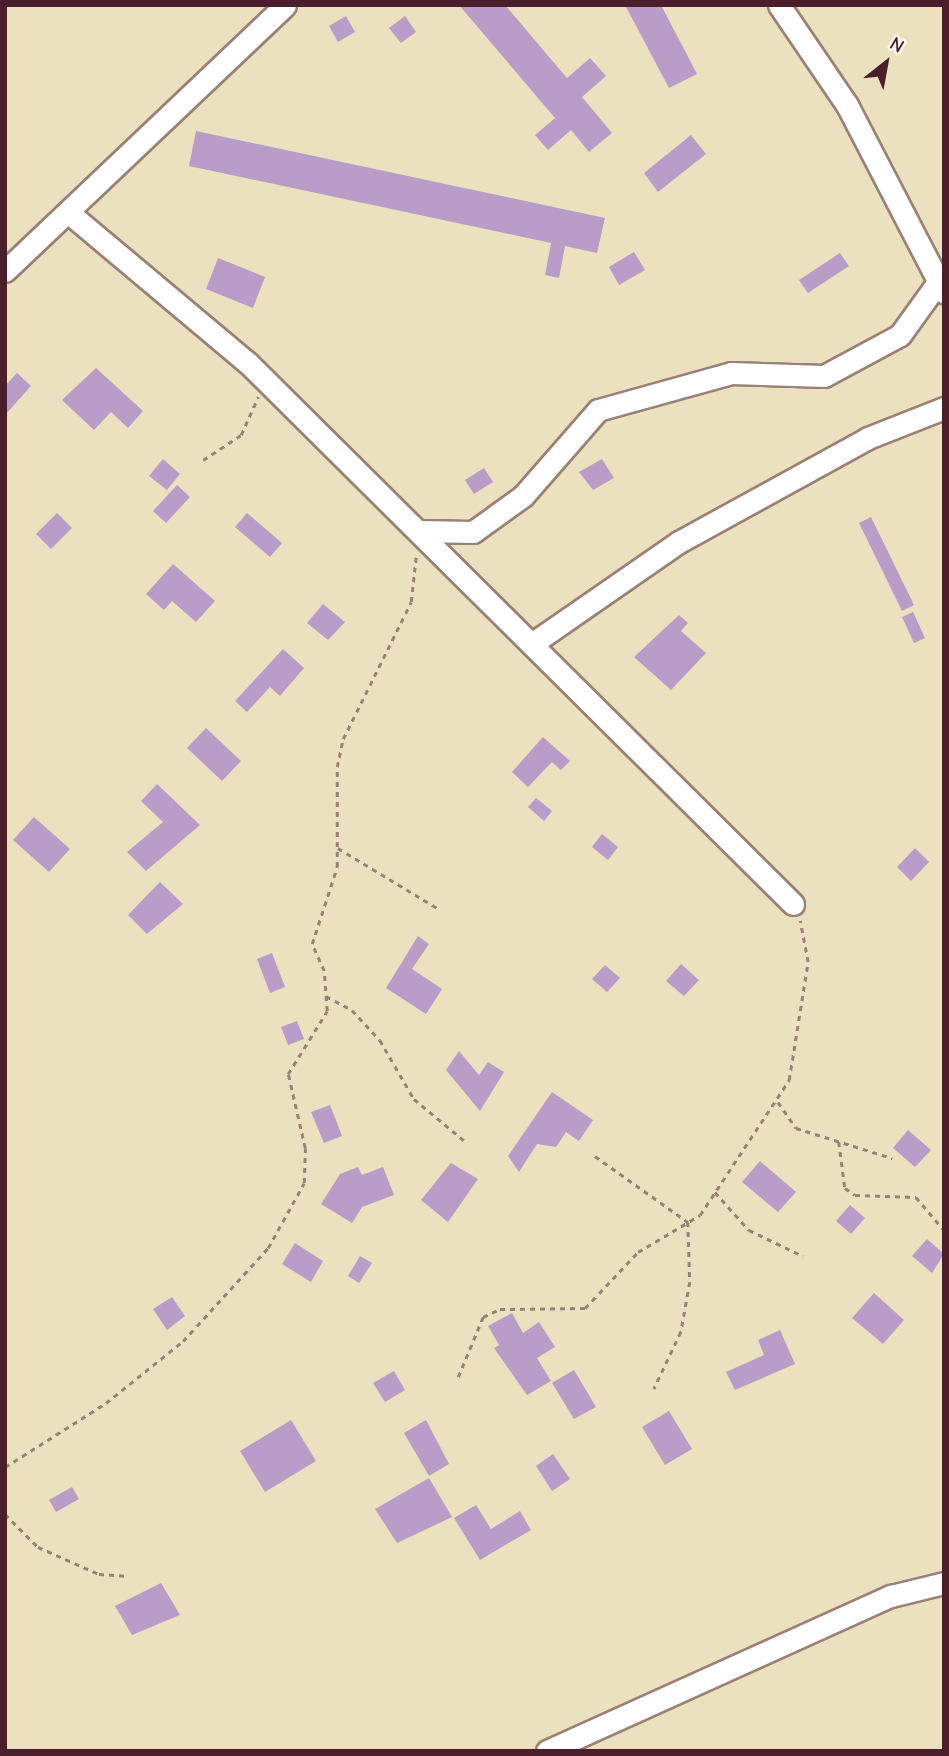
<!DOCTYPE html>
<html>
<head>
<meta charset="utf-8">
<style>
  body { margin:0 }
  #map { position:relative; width:949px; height:1756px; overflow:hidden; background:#ece1bf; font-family:"Comic Neue",sans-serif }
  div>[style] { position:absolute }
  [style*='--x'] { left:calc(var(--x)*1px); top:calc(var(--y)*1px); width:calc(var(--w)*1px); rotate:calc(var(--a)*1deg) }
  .building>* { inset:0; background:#b99cc7 }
  .path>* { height:2.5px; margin-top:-1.25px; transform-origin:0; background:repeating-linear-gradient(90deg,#9b8075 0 5px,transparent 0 10px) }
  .roads { filter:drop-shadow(2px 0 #9b8075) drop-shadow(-2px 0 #9b8075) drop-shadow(0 2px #9b8075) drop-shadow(0 -2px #9b8075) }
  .minor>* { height:21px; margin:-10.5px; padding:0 10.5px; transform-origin:10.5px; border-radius:10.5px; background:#fff }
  span { translate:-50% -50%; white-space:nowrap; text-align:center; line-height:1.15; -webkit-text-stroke:5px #fbf7ec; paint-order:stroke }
  .frame { position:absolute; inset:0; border:7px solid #4a1f2b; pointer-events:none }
  .north { position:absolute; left:851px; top:28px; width:70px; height:70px; -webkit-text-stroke:5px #fbf7ec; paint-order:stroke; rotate:31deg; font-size:19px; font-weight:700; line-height:28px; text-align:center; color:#4a1f2b }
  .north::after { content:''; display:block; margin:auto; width:24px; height:32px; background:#4a1f2b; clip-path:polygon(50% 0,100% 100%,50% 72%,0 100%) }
</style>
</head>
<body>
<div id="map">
  <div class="building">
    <i style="clip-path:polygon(459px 5px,505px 5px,567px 78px,590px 58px,606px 76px,582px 97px,612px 133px,589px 152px,571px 130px,548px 150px,535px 135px,555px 118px)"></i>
    <i style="clip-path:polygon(625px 5px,661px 5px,697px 74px,669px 88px)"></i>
    <i style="clip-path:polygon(346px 16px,355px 32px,338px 42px,329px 26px)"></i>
    <i style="clip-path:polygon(405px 16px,416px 32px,401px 43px,389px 28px)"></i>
    <i style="clip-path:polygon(196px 131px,605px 218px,597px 253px,565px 246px,559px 278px,545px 275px,551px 243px,189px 166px)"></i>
    <i style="clip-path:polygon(691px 135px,706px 154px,658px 192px,644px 173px)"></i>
    <i style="clip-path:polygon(634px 252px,645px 270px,619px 285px,609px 267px)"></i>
    <i style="clip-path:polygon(840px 253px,849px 266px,808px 293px,799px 280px)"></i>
    <i style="clip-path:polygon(218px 258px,265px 277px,253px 308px,206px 289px)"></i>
    <i style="clip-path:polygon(96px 368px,143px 411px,128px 428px,111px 412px,94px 430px,62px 400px)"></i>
    <i style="clip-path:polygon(17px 373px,31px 386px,5px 415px,5px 386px)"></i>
    <i style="clip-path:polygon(163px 459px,180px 474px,167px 490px,149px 476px)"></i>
    <i style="clip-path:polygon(602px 459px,614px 478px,593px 490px,579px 472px)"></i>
    <i style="clip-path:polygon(484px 468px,493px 482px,474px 494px,465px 480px)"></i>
    <i style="clip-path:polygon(177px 485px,190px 497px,166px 523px,153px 511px)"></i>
    <i style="clip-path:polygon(57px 513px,72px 528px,51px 549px,36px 534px)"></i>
    <i style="clip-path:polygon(247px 513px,282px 543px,270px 557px,235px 527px)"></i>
    <i style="clip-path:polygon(871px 517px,914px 605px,902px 611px,859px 523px)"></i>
    <i style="clip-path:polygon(173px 564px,215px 601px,196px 622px,172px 601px,164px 610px,146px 594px)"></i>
    <i style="clip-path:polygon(323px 604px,345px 622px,328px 640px,307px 623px)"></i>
    <i style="clip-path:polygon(913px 612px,925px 638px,914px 643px,902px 617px)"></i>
    <i style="clip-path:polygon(679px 615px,688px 623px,681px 631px,706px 653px,671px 690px,634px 657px)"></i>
    <i style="clip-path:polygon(283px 649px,304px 668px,280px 696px,270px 687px,247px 712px,235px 701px)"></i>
    <i style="clip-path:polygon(206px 728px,241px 761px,222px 781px,187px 748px)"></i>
    <i style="clip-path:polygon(543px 737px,570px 761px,561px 770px,552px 762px,528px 787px,512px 772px)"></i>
    <i style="clip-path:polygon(157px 784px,200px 825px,146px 871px,127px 852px,163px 822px,141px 801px)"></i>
    <i style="clip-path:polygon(536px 798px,552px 811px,544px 821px,528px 807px)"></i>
    <i style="clip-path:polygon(34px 817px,70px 849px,49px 872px,13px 840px)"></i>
    <i style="clip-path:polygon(602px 834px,618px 847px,608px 860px,592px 847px)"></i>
    <i style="clip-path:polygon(915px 848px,929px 862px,911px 881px,897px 867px)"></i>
    <i style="clip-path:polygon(160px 882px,183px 904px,147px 934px,128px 915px)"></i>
    <i style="clip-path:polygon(418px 936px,429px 944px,412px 969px,442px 989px,426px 1014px,386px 988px)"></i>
    <i style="clip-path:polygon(272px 953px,285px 987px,270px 993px,257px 959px)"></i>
    <i style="clip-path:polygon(681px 964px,699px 980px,684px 996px,666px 981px)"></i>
    <i style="clip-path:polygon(605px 965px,620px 978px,607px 992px,592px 979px)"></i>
    <i style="clip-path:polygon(297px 1021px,304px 1039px,288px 1045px,281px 1027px)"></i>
    <i style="clip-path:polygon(459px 1051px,479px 1075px,488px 1062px,504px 1072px,480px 1111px,446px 1070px)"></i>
    <i style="clip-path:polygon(552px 1092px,593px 1120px,579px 1141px,566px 1132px,556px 1147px,537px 1144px,519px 1172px,508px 1156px)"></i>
    <i style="clip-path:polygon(330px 1105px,342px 1136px,324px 1143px,311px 1112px)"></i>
    <i style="clip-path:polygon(908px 1130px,931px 1150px,915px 1167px,893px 1148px)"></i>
    <i style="clip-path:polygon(760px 1161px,796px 1192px,778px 1212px,742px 1182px)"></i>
    <i style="clip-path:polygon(451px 1163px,478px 1179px,448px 1222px,421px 1200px)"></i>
    <i style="clip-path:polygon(358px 1167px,362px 1175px,383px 1167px,394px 1195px,362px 1207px,352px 1223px,321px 1204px,340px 1174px)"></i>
    <i style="clip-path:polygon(850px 1205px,865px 1218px,851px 1234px,836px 1221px)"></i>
    <i style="clip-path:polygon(927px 1239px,944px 1254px,932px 1273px,912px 1256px)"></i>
    <i style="clip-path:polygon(295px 1243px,323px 1261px,311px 1282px,282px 1264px)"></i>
    <i style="clip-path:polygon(360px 1256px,372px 1263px,359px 1283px,348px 1276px)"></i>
    <i style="clip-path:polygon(874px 1293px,904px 1320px,883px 1344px,852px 1318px)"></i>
    <i style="clip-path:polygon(172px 1297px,185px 1316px,167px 1330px,153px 1309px)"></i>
    <i style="clip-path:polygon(512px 1313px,523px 1333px,539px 1322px,555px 1347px,537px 1358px,551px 1381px,527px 1395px,494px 1348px,499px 1345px,488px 1326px)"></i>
    <i style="clip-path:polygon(780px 1330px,795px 1364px,735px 1390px,726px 1372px,764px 1355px,758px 1340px)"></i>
    <i style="clip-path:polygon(574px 1370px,596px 1407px,574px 1419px,552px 1383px)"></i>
    <i style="clip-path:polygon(394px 1371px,405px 1390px,385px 1402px,373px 1383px)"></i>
    <i style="clip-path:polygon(669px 1411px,692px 1449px,665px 1465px,642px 1427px)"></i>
    <i style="clip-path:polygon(291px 1420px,316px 1461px,265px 1492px,240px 1451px)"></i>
    <i style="clip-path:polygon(426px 1420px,449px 1464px,429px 1476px,404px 1433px)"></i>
    <i style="clip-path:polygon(553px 1454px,570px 1479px,552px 1491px,536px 1466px)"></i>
    <i style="clip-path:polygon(429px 1478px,452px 1517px,397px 1543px,375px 1509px)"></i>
    <i style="clip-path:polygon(72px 1487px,79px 1499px,56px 1512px,49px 1500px)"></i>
    <i style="clip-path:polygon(476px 1505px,491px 1529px,520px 1511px,531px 1530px,480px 1560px,454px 1518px)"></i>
    <i style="clip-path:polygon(161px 1583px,180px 1615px,132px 1635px,115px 1606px)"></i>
  </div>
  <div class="path">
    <i style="--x:203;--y:460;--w:45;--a:-33.3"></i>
    <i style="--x:241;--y:435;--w:42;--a:-65.9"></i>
    <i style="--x:338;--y:848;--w:116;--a:31.2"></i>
    <i style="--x:326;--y:996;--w:30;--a:28"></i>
    <i style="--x:352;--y:1010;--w:41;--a:47"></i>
    <i style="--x:380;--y:1040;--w:68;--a:60"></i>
    <i style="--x:414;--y:1099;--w:67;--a:39.6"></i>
    <i style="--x:778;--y:1102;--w:32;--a:55"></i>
    <i style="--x:796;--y:1128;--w:101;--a:17.4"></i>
    <i style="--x:839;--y:1142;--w:46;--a:82.6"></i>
    <i style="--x:845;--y:1188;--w:12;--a:35"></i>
    <i style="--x:855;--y:1195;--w:61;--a:1.9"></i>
    <i style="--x:916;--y:1197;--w:43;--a:49.7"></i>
    <i style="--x:595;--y:1156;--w:114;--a:35.4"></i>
    <i style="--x:688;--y:1222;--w:60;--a:88.1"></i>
    <i style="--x:690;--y:1282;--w:51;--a:100.2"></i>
    <i style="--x:681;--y:1332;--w:63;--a:115.3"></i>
    <i style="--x:715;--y:1192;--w:51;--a:48.2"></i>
    <i style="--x:749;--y:1230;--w:60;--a:25.7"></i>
    <i style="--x:458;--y:1377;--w:65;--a:-67.4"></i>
    <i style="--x:483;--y:1317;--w:19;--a:-25"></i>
    <i style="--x:500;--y:1309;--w:85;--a:-0.7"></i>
    <i style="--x:585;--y:1308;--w:77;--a:-46.6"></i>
    <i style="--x:638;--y:1252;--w:72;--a:-30.8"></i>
    <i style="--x:700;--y:1215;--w:162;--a:-56.6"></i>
    <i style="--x:789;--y:1080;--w:120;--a:-80.9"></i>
    <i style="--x:808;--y:962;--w:42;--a:-101"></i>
    <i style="--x:5;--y:1467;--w:120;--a:-32.4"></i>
    <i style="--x:106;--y:1403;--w:99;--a:-38.8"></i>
    <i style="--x:183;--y:1341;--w:126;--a:-47.6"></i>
    <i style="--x:268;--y:1248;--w:74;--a:-61"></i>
    <i style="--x:304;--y:1183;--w:35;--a:-88"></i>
    <i style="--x:305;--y:1148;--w:76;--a:-102.9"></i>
    <i style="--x:288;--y:1074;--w:74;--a:-58.2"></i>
    <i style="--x:327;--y:1011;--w:40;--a:-94.3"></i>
    <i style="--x:324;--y:971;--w:30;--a:-114"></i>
    <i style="--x:312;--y:944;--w:81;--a:-72"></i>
    <i style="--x:337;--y:867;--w:100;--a:-90"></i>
    <i style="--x:337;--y:767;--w:29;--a:-78"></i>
    <i style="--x:343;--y:739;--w:153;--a:-63.6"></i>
    <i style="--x:411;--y:602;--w:45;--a:-83.7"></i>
    <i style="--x:5;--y:1514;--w:47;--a:45"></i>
    <i style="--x:38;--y:1547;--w:67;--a:23.9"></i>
    <i style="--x:99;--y:1574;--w:26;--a:4"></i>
  </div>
  <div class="roads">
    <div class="minor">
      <i style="--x:779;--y:5;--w:121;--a:55.8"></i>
      <i style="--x:847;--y:105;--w:211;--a:62.6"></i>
      <i style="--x:69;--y:213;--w:234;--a:40"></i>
      <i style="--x:248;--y:363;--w:768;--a:44.79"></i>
      <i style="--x:5;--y:271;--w:386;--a:-43.5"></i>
      <i style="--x:419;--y:531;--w:54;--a:1.1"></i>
      <i style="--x:473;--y:532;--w:62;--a:-35.8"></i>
      <i style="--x:523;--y:496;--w:114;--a:-48.9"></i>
      <i style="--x:598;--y:410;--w:138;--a:-15.5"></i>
      <i style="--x:731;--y:373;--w:93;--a:1.8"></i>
      <i style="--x:824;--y:376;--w:86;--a:-28.3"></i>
      <i style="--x:900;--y:335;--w:67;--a:-54.2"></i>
      <i style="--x:533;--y:643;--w:178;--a:-34.7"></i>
      <i style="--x:679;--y:542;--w:216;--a:-28.8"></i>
      <i style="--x:868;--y:438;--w:82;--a:-21.5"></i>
      <i style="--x:547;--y:1751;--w:377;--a:-24.3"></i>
      <i style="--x:891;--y:1596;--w:55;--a:-13.8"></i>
    </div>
  </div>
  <div class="frame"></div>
  <div class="north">N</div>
</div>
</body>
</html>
